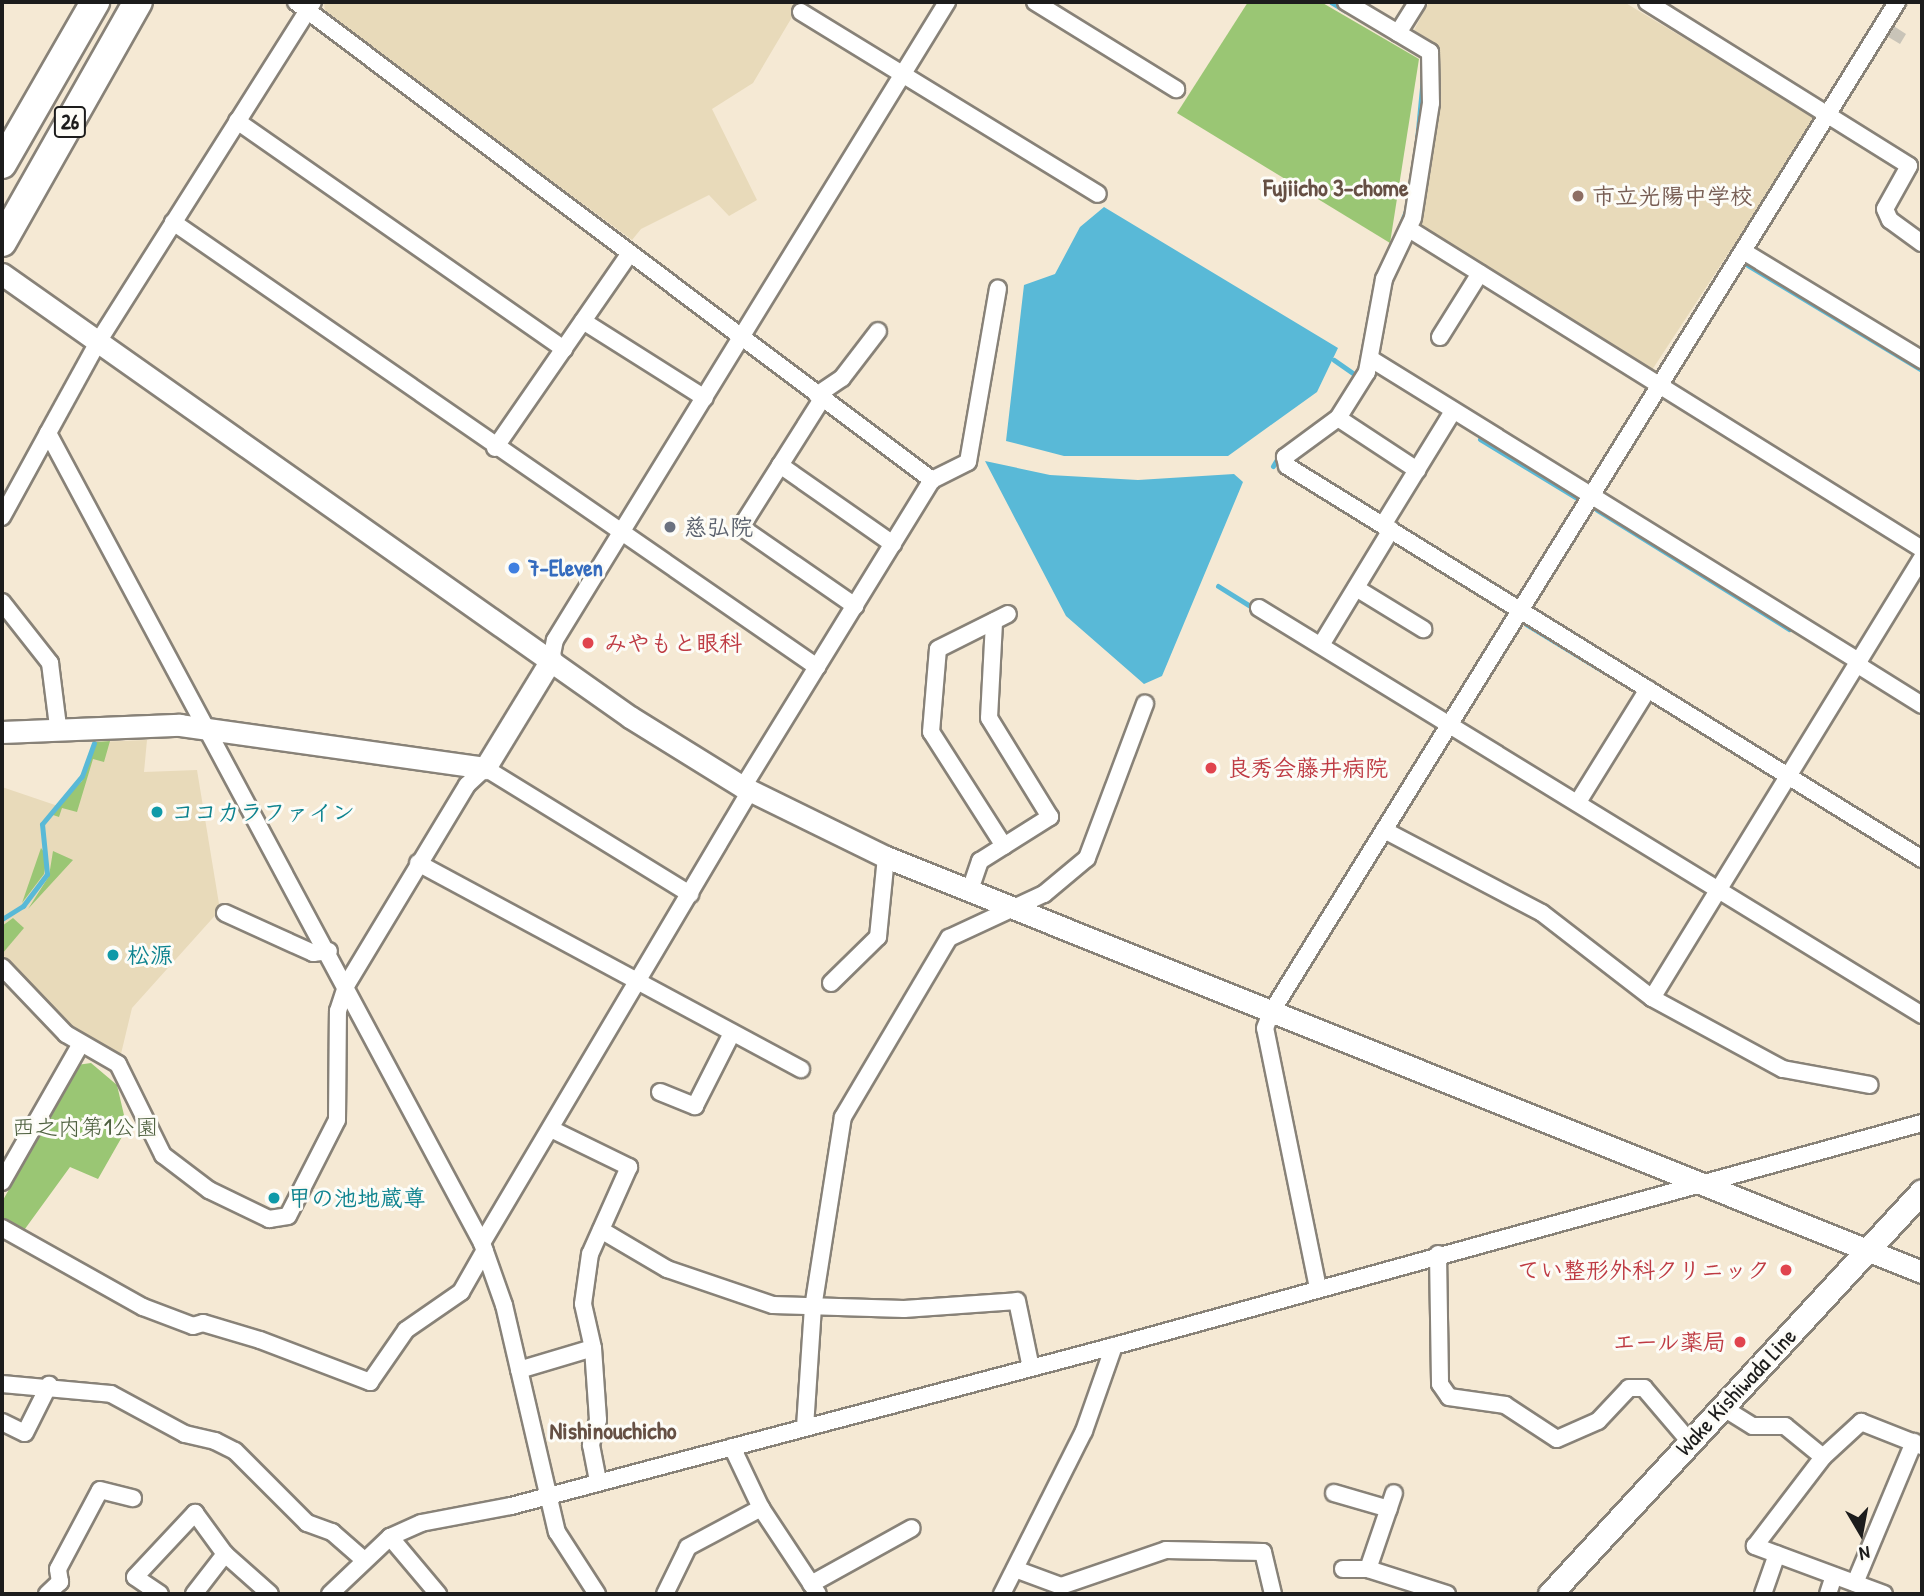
<!DOCTYPE html>
<html>
<head>
<meta charset="utf-8">
<style>
  body { margin:0 }
  #map { position:relative; width:1924px; height:1596px; overflow:hidden; background:#f5e9d4; font-family:"Patrick Hand","Klee One",sans-serif }
  div>[style] { position:absolute }
  [style*='--x'] { left:calc(var(--x)*1px); top:calc(var(--y)*1px); width:calc(var(--w)*1px); rotate:calc(var(--a)*1deg) }
  .built>* { inset:0; background:#e8daba }
  .industrial>* { inset:0; background:#c9c4b8 }
  .green>* { inset:0; background:#9ac674 }
  .water>* { inset:0; background:#59b9d7 }
  .stream>* { height:5px; margin:-2.5px; padding:0 2.5px; transform-origin:2.5px; border-radius:2.5px; background:#59b9d7 }
  .roads { filter:drop-shadow(2px 0 #888278) drop-shadow(-2px 0 #888278) drop-shadow(0 2px #888278) drop-shadow(0 -2px #888278) }
  .minor>* { height:16px; margin:-8px; padding:0 8px; transform-origin:8px; border-radius:8px; background:#fff }
  .tertiary>* { height:21px; margin:-10.5px; padding:0 10.5px; transform-origin:10.5px; border-radius:10.5px; background:#fff }
  .secondary>* { height:23px; margin:-11.5px; padding:0 11.5px; transform-origin:11.5px; border-radius:11.5px; background:#fff }
  .trunk>* { height:28px; margin:-14px; padding:0 14px; transform-origin:14px; border-radius:14px; background:#fff }
  .dots>* { width:19px; height:19px; translate:-50% -50%; box-sizing:border-box; border:4px solid #fdfcf7; border-radius:50% }
  span { translate:-50% -50%; white-space:nowrap; text-align:center; line-height:1.15; -webkit-text-stroke:6px #fdfcf7; paint-order:stroke }
  .shield-label span { padding:2px 5px; background:#fdfcf7; border:2px solid; border-radius:5px; -webkit-text-stroke-width:0 }
  .shield-label { font-size:21px; color:#1c1c1c; font-weight:700 }
  .education-label { font-size:23px; color:#785e54; font-weight:700 }
  .left { translate:0 -50%; text-align:left }
  .worship-label { font-size:23px; color:#5b616d; font-weight:700 }
  .shop-label { font-size:23px; color:#366cbe; font-weight:700 }
  .health-label { font-size:23px; color:#be3a42; font-weight:700 }
  .right { translate:-100% -50%; text-align:right }
  .culture-label { font-size:23px; color:#0d838f; font-weight:700 }
  .park-label { font-size:23px; color:#4e603f }
  .street-label { font-size:23px; color:#1c1c1c }
  .neighbourhood-label { font-size:24px; color:#665044; font-weight:700 }
  .frame { position:absolute; inset:0; border:4px solid #1c1c1c; pointer-events:none }
  .north { position:absolute; left:1826px; top:1498px; width:70px; height:70px; -webkit-text-stroke:5px #fdfcf7; paint-order:stroke; rotate:170deg; font-size:19px; font-weight:700; line-height:28px; text-align:center; color:#1c1c1c }
  .north::after { content:''; display:block; margin:auto; width:24px; height:32px; background:#1c1c1c; clip-path:polygon(50% 0,100% 100%,50% 72%,0 100%) }
</style>
</head>
<body>
<div id="map">
  <div class="built">
    <i style="clip-path:polygon(324px 2px,801px 2px,753px 83px,712px 109px,757px 200px,729px 216px,709px 195px,641px 229px,632px 240px,325px 14px)"></i>
    <i style="clip-path:polygon(1429px 2px,1624px 2px,1817px 118px,1652px 370px,1420px 227px,1438px 48px,1414px 30px)"></i>
    <i style="clip-path:polygon(147px 740px,144px 772px,197px 770px,220px 910px,132px 1008px,120px 1058px,62px 1020px,2px 954px,2px 787px,58px 806px,82px 781px,96px 742px)"></i>
  </div>
  <div class="industrial">
    <i style="clip-path:polygon(1892px 25px,1906px 34px,1900px 44px,1885px 35px)"></i>
  </div>
  <div class="green">
    <i style="clip-path:polygon(1248px 2px,1321px 2px,1419px 59px,1390px 243px,1177px 113px)"></i>
    <i style="clip-path:polygon(110px 741px,104px 762px,93px 759px,77px 812px,62px 808px,59px 817px,50px 814px,82px 781px,96px 742px)"></i>
    <i style="clip-path:polygon(41px 848px,47px 856px,44px 874px,22px 903px)"></i>
    <i style="clip-path:polygon(53px 851px,73px 860px,28px 909px,49px 876px)"></i>
    <i style="clip-path:polygon(13px 918px,24px 928px,2px 954px,2px 926px)"></i>
    <i style="clip-path:polygon(91px 1063px,117px 1085px,127px 1128px,98px 1179px,70px 1167px,22px 1233px,2px 1221px,2px 1202px,77px 1065px)"></i>
  </div>
  <div class="water">
    <i style="clip-path:polygon(1104px 207px,1338px 348px,1317px 392px,1228px 456px,1064px 456px,1006px 441px,1024px 285px,1055px 274px,1080px 227px)"></i>
    <i style="clip-path:polygon(985px 461px,1050px 475px,1138px 480px,1234px 474px,1243px 482px,1162px 676px,1144px 684px,1066px 616px)"></i>
  </div>
  <div class="stream">
    <i style="--x:1331;--y:2;--w:17;--a:31"></i>
    <i style="--x:1416;--y:151;--w:74;--a:-84.6"></i>
    <i style="--x:1399;--y:229;--w:25;--a:-69"></i>
    <i style="--x:1746;--y:264;--w:205;--a:31.1"></i>
    <i style="--x:1334;--y:360;--w:28;--a:35"></i>
    <i style="--x:1480;--y:439;--w:117;--a:31.4"></i>
    <i style="--x:1273;--y:466;--w:17;--a:-59"></i>
    <i style="--x:1597;--y:510;--w:226;--a:31.8"></i>
    <i style="--x:1218;--y:586;--w:40;--a:32"></i>
    <i style="--x:1526;--y:624;--w:88;--a:31.5"></i>
    <i style="--x:2;--y:919;--w:25;--a:-32"></i>
    <i style="--x:23;--y:906;--w:40;--a:-53"></i>
    <i style="--x:47;--y:874;--w:50;--a:-95.7"></i>
    <i style="--x:42;--y:824;--w:62;--a:-50.2"></i>
    <i style="--x:82;--y:776;--w:35;--a:-70"></i>
  </div>
  <div class="roads">
    <div class="minor">
      <i style="--x:296;--y:2;--w:796;--a:36.93"></i>
      <i style="--x:313;--y:2;--w:402;--a:122.3"></i>
      <i style="--x:98;--y:342;--w:104;--a:118.8"></i>
      <i style="--x:48;--y:433;--w:919;--a:61.82"></i>
      <i style="--x:482;--y:1243;--w:66;--a:70.5"></i>
      <i style="--x:504;--y:1305;--w:233;--a:76.9"></i>
      <i style="--x:557;--y:1532;--w:74;--a:57.2"></i>
      <i style="--x:1035;--y:2;--w:166;--a:31.7"></i>
      <i style="--x:1346;--y:2;--w:98;--a:30.8"></i>
      <i style="--x:1430;--y:52;--w:51;--a:88.9"></i>
      <i style="--x:1431;--y:103;--w:116;--a:98.9"></i>
      <i style="--x:1413;--y:218;--w:68;--a:115.4"></i>
      <i style="--x:1384;--y:279;--w:95;--a:100.4"></i>
      <i style="--x:1367;--y:372;--w:54;--a:122.2"></i>
      <i style="--x:1338;--y:418;--w:66;--a:143.7"></i>
      <i style="--x:1285;--y:457;--w:9;--a:77"></i>
      <i style="--x:1287;--y:466;--w:747;--a:31.75"></i>
      <i style="--x:1647;--y:2;--w:309;--a:32"></i>
      <i style="--x:1909;--y:166;--w:49;--a:119.2"></i>
      <i style="--x:1885;--y:209;--w:12;--a:66"></i>
      <i style="--x:1890;--y:220;--w:39;--a:36"></i>
      <i style="--x:801;--y:12;--w:348;--a:31.5"></i>
      <i style="--x:1398;--y:33;--w:36;--a:-58"></i>
      <i style="--x:237;--y:121;--w:399;--a:34.9"></i>
      <i style="--x:173;--y:222;--w:783;--a:34.64"></i>
      <i style="--x:1409;--y:229;--w:605;--a:31.96"></i>
      <i style="--x:1743;--y:251;--w:210;--a:31.3"></i>
      <i style="--x:583;--y:321;--w:144;--a:32.3"></i>
      <i style="--x:1440;--y:337;--w:75;--a:-58"></i>
      <i style="--x:1371;--y:359;--w:575;--a:31.78"></i>
      <i style="--x:817;--y:395;--w:30;--a:-34"></i>
      <i style="--x:842;--y:378;--w:59;--a:-52.5"></i>
      <i style="--x:822;--y:399;--w:151;--a:122.3"></i>
      <i style="--x:741;--y:527;--w:139;--a:34.7"></i>
      <i style="--x:1338;--y:418;--w:95;--a:33.4"></i>
      <i style="--x:495;--y:448;--w:237;--a:-55.3"></i>
      <i style="--x:780;--y:465;--w:138;--a:35"></i>
      <i style="--x:2;--y:517;--w:96;--a:-61.3"></i>
      <i style="--x:1383;--y:525;--w:134;--a:-58.4"></i>
      <i style="--x:1356;--y:588;--w:79;--a:31.5"></i>
      <i style="--x:2;--y:602;--w:78;--a:51.8"></i>
      <i style="--x:50;--y:663;--w:64;--a:82.8"></i>
      <i style="--x:1259;--y:608;--w:778;--a:31.54"></i>
      <i style="--x:1321;--y:645;--w:135;--a:-58.7"></i>
      <i style="--x:551;--y:660;--w:20;--a:-79"></i>
      <i style="--x:555;--y:640;--w:749;--a:-58.43"></i>
      <i style="--x:1858;--y:665;--w:75;--a:32"></i>
      <i style="--x:743;--y:787;--w:361;--a:-58.4"></i>
      <i style="--x:932;--y:480;--w:40;--a:-26.6"></i>
      <i style="--x:968;--y:462;--w:176;--a:-80.2"></i>
      <i style="--x:1578;--y:802;--w:133;--a:-58.2"></i>
      <i style="--x:1384;--y:830;--w:178;--a:27.7"></i>
      <i style="--x:1542;--y:913;--w:139;--a:37.7"></i>
      <i style="--x:1652;--y:998;--w:149;--a:28.5"></i>
      <i style="--x:1783;--y:1069;--w:88;--a:10.4"></i>
      <i style="--x:1004;--y:846;--w:135;--a:-122.6"></i>
      <i style="--x:931;--y:732;--w:83;--a:-85.2"></i>
      <i style="--x:938;--y:649;--w:78;--a:-26.6"></i>
      <i style="--x:418;--y:863;--w:435;--a:28.3"></i>
      <i style="--x:970;--y:890;--w:31;--a:-71"></i>
      <i style="--x:980;--y:861;--w:83;--a:-32.2"></i>
      <i style="--x:1050;--y:817;--w:116;--a:-121.6"></i>
      <i style="--x:989;--y:718;--w:97;--a:-87"></i>
      <i style="--x:225;--y:913;--w:97;--a:24.4"></i>
      <i style="--x:313;--y:953;--w:16;--a:-7"></i>
      <i style="--x:2;--y:967;--w:93;--a:46.3"></i>
      <i style="--x:66;--y:1034;--w:60;--a:30"></i>
      <i style="--x:118;--y:1064;--w:102;--a:63.7"></i>
      <i style="--x:163;--y:1155;--w:58;--a:37.3"></i>
      <i style="--x:209;--y:1190;--w:67;--a:25.8"></i>
      <i style="--x:269;--y:1219;--w:19;--a:-9"></i>
      <i style="--x:288;--y:1216;--w:108;--a:-63"></i>
      <i style="--x:337;--y:1120;--w:109;--a:-89.5"></i>
      <i style="--x:338;--y:1011;--w:28;--a:-72"></i>
      <i style="--x:347;--y:984;--w:232;--a:-58.9"></i>
      <i style="--x:467;--y:785;--w:25;--a:-43"></i>
      <i style="--x:485;--y:768;--w:241;--a:31.6"></i>
      <i style="--x:831;--y:983;--w:66;--a:-44.4"></i>
      <i style="--x:878;--y:937;--w:80;--a:-84.3"></i>
      <i style="--x:1652;--y:998;--w:516;--a:-58.47"></i>
      <i style="--x:660;--y:1092;--w:38;--a:22"></i>
      <i style="--x:695;--y:1106;--w:80;--a:-63.1"></i>
      <i style="--x:551;--y:1129;--w:87;--a:26"></i>
      <i style="--x:629;--y:1167;--w:95;--a:114.1"></i>
      <i style="--x:590;--y:1254;--w:50;--a:98"></i>
      <i style="--x:583;--y:1304;--w:45;--a:77.2"></i>
      <i style="--x:593;--y:1348;--w:72;--a:86"></i>
      <i style="--x:598;--y:1420;--w:26;--a:106"></i>
      <i style="--x:591;--y:1445;--w:38;--a:79"></i>
      <i style="--x:2;--y:1182;--w:158;--a:-60.3"></i>
      <i style="--x:2;--y:1228;--w:162;--a:29.3"></i>
      <i style="--x:143;--y:1307;--w:53;--a:20.8"></i>
      <i style="--x:193;--y:1326;--w:10;--a:-17"></i>
      <i style="--x:203;--y:1323;--w:59;--a:16.6"></i>
      <i style="--x:260;--y:1340;--w:118;--a:20.9"></i>
      <i style="--x:370;--y:1382;--w:63;--a:-55.3"></i>
      <i style="--x:406;--y:1330;--w:67;--a:-34.6"></i>
      <i style="--x:461;--y:1292;--w:48;--a:-60.3"></i>
      <i style="--x:601;--y:1230;--w:77;--a:30.6"></i>
      <i style="--x:667;--y:1269;--w:112;--a:18.8"></i>
      <i style="--x:773;--y:1305;--w:131;--a:1.7"></i>
      <i style="--x:904;--y:1309;--w:113;--a:-4"></i>
      <i style="--x:1017;--y:1301;--w:68;--a:78.2"></i>
      <i style="--x:482;--y:1243;--w:525;--a:-59.34"></i>
      <i style="--x:1438;--y:1254;--w:130;--a:89.1"></i>
      <i style="--x:1440;--y:1384;--w:16;--a:55"></i>
      <i style="--x:1449;--y:1397;--w:57;--a:8.1"></i>
      <i style="--x:1505;--y:1405;--w:62;--a:33.2"></i>
      <i style="--x:1557;--y:1439;--w:45;--a:-23.7"></i>
      <i style="--x:1598;--y:1421;--w:45;--a:-46.8"></i>
      <i style="--x:1629;--y:1388;--w:15;--a:0"></i>
      <i style="--x:1644;--y:1388;--w:71;--a:49.6"></i>
      <i style="--x:1318;--y:1288;--w:265;--a:-101.5"></i>
      <i style="--x:1265;--y:1028;--w:18;--a:-68"></i>
      <i style="--x:1272;--y:1011;--w:1187;--a:-58.22"></i>
      <i style="--x:519;--y:1370;--w:77;--a:-16.6"></i>
      <i style="--x:2;--y:1384;--w:109;--a:5.2"></i>
      <i style="--x:111;--y:1394;--w:84;--a:28.4"></i>
      <i style="--x:185;--y:1434;--w:31;--a:13"></i>
      <i style="--x:215;--y:1441;--w:22;--a:27"></i>
      <i style="--x:235;--y:1451;--w:102;--a:45"></i>
      <i style="--x:307;--y:1523;--w:27;--a:20"></i>
      <i style="--x:332;--y:1532;--w:41;--a:41.1"></i>
      <i style="--x:1722;--y:1407;--w:36;--a:32"></i>
      <i style="--x:1753;--y:1426;--w:32;--a:0"></i>
      <i style="--x:1785;--y:1426;--w:49;--a:39.2"></i>
      <i style="--x:2;--y:1422;--w:25;--a:26"></i>
      <i style="--x:25;--y:1433;--w:54;--a:-63.4"></i>
      <i style="--x:805;--y:1427;--w:119;--a:-86.2"></i>
      <i style="--x:813;--y:1308;--w:193;--a:-81.1"></i>
      <i style="--x:843;--y:1117;--w:208;--a:-59.4"></i>
      <i style="--x:949;--y:938;--w:105;--a:-24.9"></i>
      <i style="--x:1044;--y:894;--w:56;--a:-39.9"></i>
      <i style="--x:1087;--y:858;--w:165;--a:-69.4"></i>
      <i style="--x:732;--y:1447;--w:68;--a:64.6"></i>
      <i style="--x:761;--y:1508;--w:103;--a:56.5"></i>
      <i style="--x:1334;--y:1493;--w:57;--a:16.2"></i>
      <i style="--x:390;--y:1537;--w:75;--a:49.9"></i>
      <i style="--x:1015;--y:1569;--w:49;--a:20.3"></i>
      <i style="--x:1061;--y:1586;--w:111;--a:-18.9"></i>
      <i style="--x:1166;--y:1550;--w:97;--a:1.2"></i>
      <i style="--x:1263;--y:1552;--w:43;--a:76.6"></i>
      <i style="--x:1343;--y:1569;--w:25;--a:0"></i>
      <i style="--x:1368;--y:1569;--w:83;--a:17.6"></i>
      <i style="--x:1368;--y:1569;--w:80;--a:-71.1"></i>
      <i style="--x:1855;--y:1583;--w:153;--a:-67.3"></i>
      <i style="--x:811;--y:1584;--w:115;--a:-29"></i>
      <i style="--x:47;--y:1594;--w:18;--a:-43"></i>
      <i style="--x:60;--y:1582;--w:13;--a:-99"></i>
      <i style="--x:58;--y:1569;--w:89;--a:-62"></i>
      <i style="--x:100;--y:1490;--w:34;--a:14"></i>
      <i style="--x:160;--y:1594;--w:30;--a:-146"></i>
      <i style="--x:135;--y:1577;--w:88;--a:-46.8"></i>
      <i style="--x:195;--y:1513;--w:51;--a:53.8"></i>
      <i style="--x:225;--y:1554;--w:60;--a:41.6"></i>
      <i style="--x:194;--y:1594;--w:51;--a:-52.2"></i>
      <i style="--x:330;--y:1594;--w:83;--a:-43.5"></i>
      <i style="--x:390;--y:1537;--w:34;--a:-24"></i>
      <i style="--x:421;--y:1523;--w:92;--a:-10.7"></i>
      <i style="--x:511;--y:1506;--w:624;--a:-14.86"></i>
      <i style="--x:1114;--y:1346;--w:838;--a:-15.43"></i>
      <i style="--x:665;--y:1594;--w:52;--a:-63.9"></i>
      <i style="--x:688;--y:1547;--w:83;--a:-28.1"></i>
      <i style="--x:1002;--y:1594;--w:182;--a:-63.3"></i>
      <i style="--x:1084;--y:1431;--w:90;--a:-70.6"></i>
      <i style="--x:1763;--y:1594;--w:42;--a:-70.7"></i>
      <i style="--x:1828;--y:1594;--w:19;--a:-72"></i>
      <i style="--x:1884;--y:1594;--w:138;--a:-159.6"></i>
      <i style="--x:1755;--y:1546;--w:112;--a:-52.6"></i>
      <i style="--x:1823;--y:1457;--w:52;--a:-42.6"></i>
      <i style="--x:1861;--y:1422;--w:66;--a:21.5"></i>
    </div>
    <div class="tertiary">
      <i style="--x:2;--y:274;--w:769;--a:35.2"></i>
      <i style="--x:630;--y:717;--w:133;--a:31.8"></i>
      <i style="--x:743;--y:787;--w:159;--a:26.1"></i>
      <i style="--x:886;--y:857;--w:1116;--a:21.83"></i>
      <i style="--x:2;--y:732;--w:178;--a:-2.3"></i>
      <i style="--x:180;--y:725;--w:308;--a:8"></i>
      <i style="--x:485;--y:768;--w:127;--a:-58.6"></i>
    </div>
    <div class="secondary">
      <i style="--x:1550;--y:1594;--w:548;--a:-47.29"></i>
    </div>
    <div class="trunk">
      <i style="--x:2;--y:164;--w:187;--a:-60.1"></i>
      <i style="--x:2;--y:242;--w:276;--a:-60.5"></i>
    </div>
  </div>
  <div class="dots">
    <i style="left:1578px;top:196px;background:#8d6e63"></i>
    <i style="left:670px;top:527px;background:#6b7280"></i>
    <i style="left:514px;top:568px;background:#3f7fe0"></i>
    <i style="left:588px;top:643px;background:#e0444e"></i>
    <i style="left:1211px;top:768px;background:#e0444e"></i>
    <i style="left:157px;top:812px;background:#0f9aa8"></i>
    <i style="left:113px;top:955px;background:#0f9aa8"></i>
    <i style="left:274px;top:1198px;background:#0f9aa8"></i>
    <i style="left:1786px;top:1270px;background:#e0444e"></i>
    <i style="left:1740px;top:1342px;background:#e0444e"></i>
  </div>
  <div class="shield-label">
    <span style="left:70px;top:122px">26</span>
  </div>
  <div class="education-label">
    <span class="left" style="left:1592px;top:196px">市立光陽中学校</span>
  </div>
  <div class="worship-label">
    <span class="left" style="left:684px;top:527px">慈弘院</span>
  </div>
  <div class="shop-label">
    <span class="left" style="left:528px;top:568px">7-Eleven</span>
  </div>
  <div class="health-label">
    <span class="left" style="left:604px;top:643px">みやもと眼科</span>
    <span class="left" style="left:1227px;top:768px">良秀会藤井病院</span>
    <span class="right" style="left:1770px;top:1270px">てい整形外科クリニック</span>
    <span class="right" style="left:1726px;top:1342px">エール薬局</span>
  </div>
  <div class="culture-label">
    <span class="left" style="left:171px;top:812px">ココカラファイン</span>
    <span class="left" style="left:127px;top:955px">松源</span>
    <span class="left" style="left:288px;top:1198px">甲の池地蔵尊</span>
  </div>
  <div class="park-label">
    <span style="left:85px;top:1127px">西之内第1公園</span>
  </div>
  <div class="street-label">
    <span style="left:1736px;top:1392px;rotate:-47deg">Wake Kishiwada Line</span>
  </div>
  <div class="neighbourhood-label">
    <span style="left:1336px;top:188px">Fujiicho 3-chome</span>
    <span style="left:613px;top:1431px">Nishinouchicho</span>
  </div>
  <div class="frame"></div>
  <div class="north">N</div>
</div>
</body>
</html>
